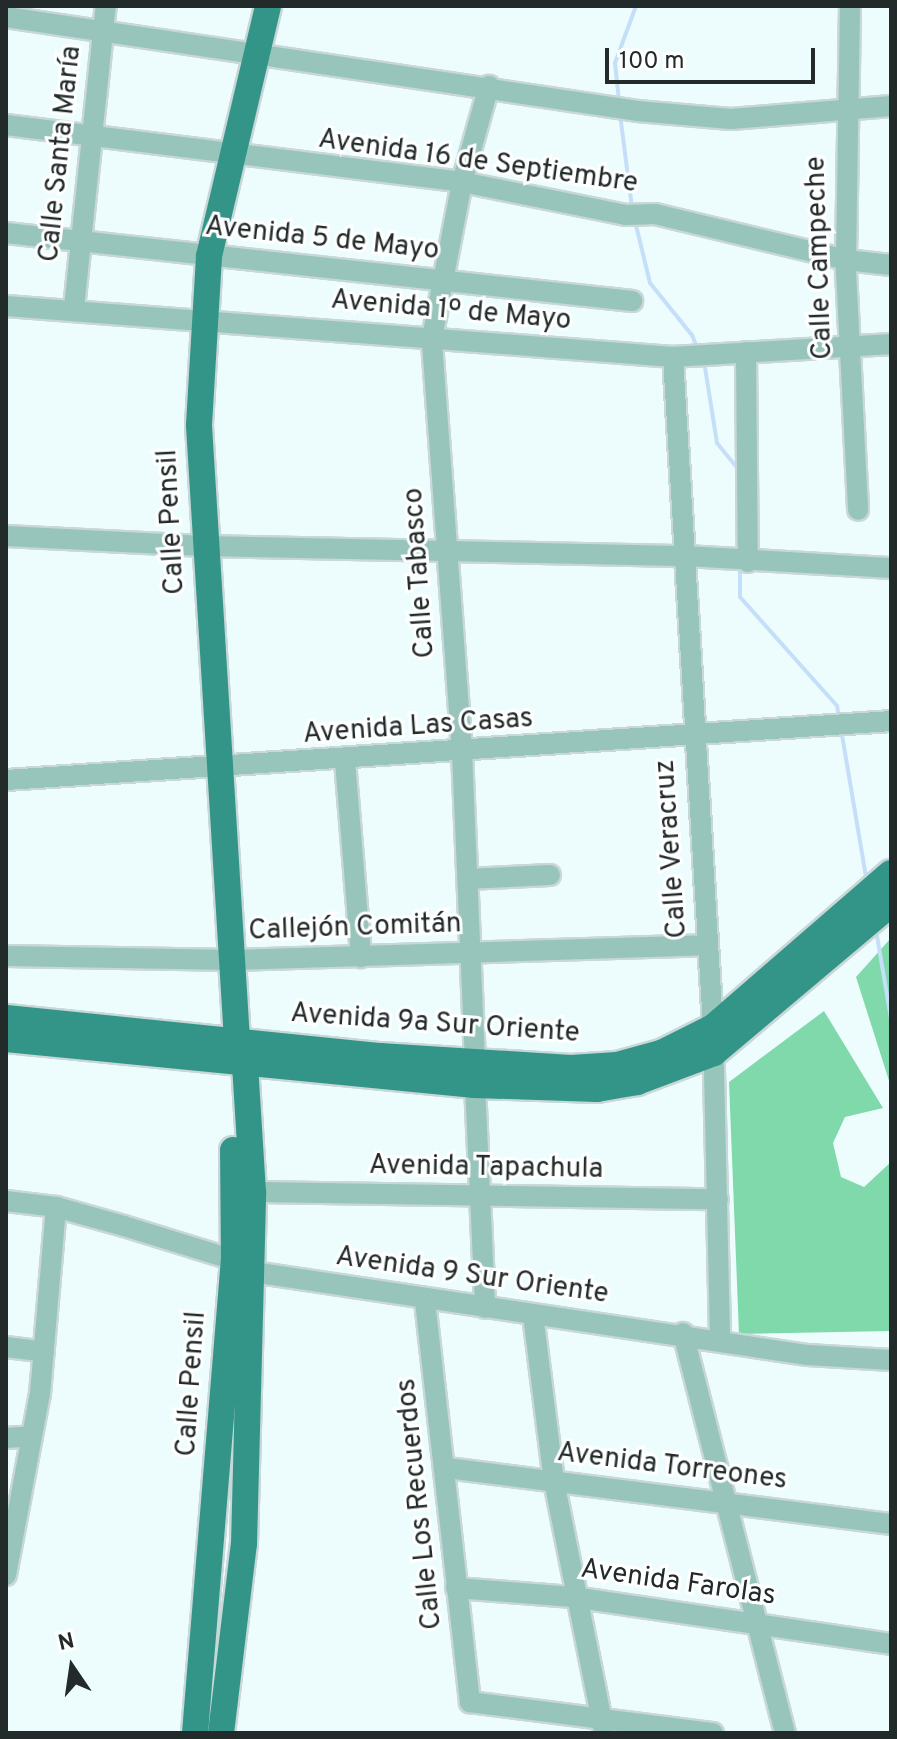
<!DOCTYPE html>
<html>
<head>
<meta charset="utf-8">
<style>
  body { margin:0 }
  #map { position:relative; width:897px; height:1739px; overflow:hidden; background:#edfdfe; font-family:Overpass,sans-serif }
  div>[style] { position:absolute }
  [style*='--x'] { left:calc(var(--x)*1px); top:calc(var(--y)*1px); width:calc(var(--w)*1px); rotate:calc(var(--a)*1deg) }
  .forest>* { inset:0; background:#7fd9aa }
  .stream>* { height:4px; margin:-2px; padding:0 2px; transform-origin:2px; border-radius:2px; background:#c4dff7 }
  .roads { filter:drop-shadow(2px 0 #c8d7d8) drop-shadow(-2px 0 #c8d7d8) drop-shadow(0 2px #c8d7d8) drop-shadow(0 -2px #c8d7d8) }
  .minor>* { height:20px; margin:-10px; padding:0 10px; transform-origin:10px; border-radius:10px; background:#97c4bb }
  .major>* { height:26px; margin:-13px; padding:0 13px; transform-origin:13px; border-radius:13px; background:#329587 }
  span { translate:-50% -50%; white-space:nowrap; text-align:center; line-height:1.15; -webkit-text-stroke:6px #fff; paint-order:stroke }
  .street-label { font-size:28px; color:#222a2a }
  .frame { position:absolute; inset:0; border:8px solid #222a2a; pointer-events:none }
  .north { position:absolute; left:32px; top:1627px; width:80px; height:80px; -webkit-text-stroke:6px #fff; paint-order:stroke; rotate:347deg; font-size:22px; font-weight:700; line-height:32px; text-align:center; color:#222a2a }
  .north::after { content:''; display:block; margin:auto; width:28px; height:36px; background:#222a2a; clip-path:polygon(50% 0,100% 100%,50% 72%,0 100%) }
  .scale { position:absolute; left:605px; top:48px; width:210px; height:36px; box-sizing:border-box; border:4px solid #222a2a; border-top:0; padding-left:10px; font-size:24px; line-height:28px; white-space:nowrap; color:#222a2a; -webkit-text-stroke:6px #fff; paint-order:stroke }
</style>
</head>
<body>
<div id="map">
  <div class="forest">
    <i style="clip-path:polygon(891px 938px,891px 1087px,856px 977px)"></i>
    <i style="clip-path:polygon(824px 1011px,883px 1108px,845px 1117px,833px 1143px,841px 1177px,864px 1187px,891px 1162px,891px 1331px,739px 1334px,729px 1082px)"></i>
  </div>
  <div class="stream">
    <i style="--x:619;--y:101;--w:38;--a:-96"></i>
    <i style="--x:615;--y:63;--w:61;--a:-69.8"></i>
    <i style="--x:620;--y:114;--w:95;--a:82.7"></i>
    <i style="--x:635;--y:221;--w:64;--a:76.4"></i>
    <i style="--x:650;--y:283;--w:67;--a:51.1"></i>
    <i style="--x:692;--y:335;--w:16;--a:68"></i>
    <i style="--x:704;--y:361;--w:83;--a:81"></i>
    <i style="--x:717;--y:443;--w:35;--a:51"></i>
    <i style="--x:740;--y:566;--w:31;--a:90"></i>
    <i style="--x:740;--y:597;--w:146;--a:48.3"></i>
    <i style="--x:837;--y:706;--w:11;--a:80"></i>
    <i style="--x:841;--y:729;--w:155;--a:80.4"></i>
    <i style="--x:876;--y:930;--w:90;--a:80.4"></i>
  </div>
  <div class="roads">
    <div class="minor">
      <i style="--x:850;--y:6;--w:265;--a:90.9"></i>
      <i style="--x:846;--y:271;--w:239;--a:87.1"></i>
      <i style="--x:6;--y:17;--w:638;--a:8.47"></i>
      <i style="--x:637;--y:111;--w:94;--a:4.9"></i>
      <i style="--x:731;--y:119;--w:161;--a:-4.6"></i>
      <i style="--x:6;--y:125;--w:460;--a:7.1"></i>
      <i style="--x:462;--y:182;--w:166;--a:11.4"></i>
      <i style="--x:625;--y:215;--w:30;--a:-2"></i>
      <i style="--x:655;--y:214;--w:196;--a:13.5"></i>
      <i style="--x:846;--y:260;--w:45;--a:6.3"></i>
      <i style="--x:6;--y:233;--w:630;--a:6.2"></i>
      <i style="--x:6;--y:306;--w:669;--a:4.37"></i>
      <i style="--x:673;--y:357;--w:218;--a:-3.4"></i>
      <i style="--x:74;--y:308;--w:304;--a:-84"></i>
      <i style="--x:746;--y:352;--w:210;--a:89.5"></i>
      <i style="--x:673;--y:357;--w:671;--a:86.58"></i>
      <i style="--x:713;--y:1027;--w:312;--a:88.7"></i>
      <i style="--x:6;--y:536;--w:197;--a:2.9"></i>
      <i style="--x:203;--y:546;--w:485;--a:1.2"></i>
      <i style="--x:688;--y:556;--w:203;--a:3.4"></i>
      <i style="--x:345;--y:761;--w:197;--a:85.3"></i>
      <i style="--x:6;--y:780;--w:887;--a:-3.81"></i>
      <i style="--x:468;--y:879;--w:82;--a:-2.8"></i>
      <i style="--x:6;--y:956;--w:227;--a:1"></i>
      <i style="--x:233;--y:960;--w:473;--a:-1.8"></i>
      <i style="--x:475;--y:1062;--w:311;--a:-92.4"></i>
      <i style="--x:462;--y:751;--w:414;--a:-94.2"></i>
      <i style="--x:432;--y:338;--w:159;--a:-79.1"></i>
      <i style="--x:462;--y:182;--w:100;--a:-74.3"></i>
      <i style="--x:475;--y:1085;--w:223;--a:87.4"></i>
      <i style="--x:253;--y:1192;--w:465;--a:0.9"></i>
      <i style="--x:6;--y:1201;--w:50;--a:6.8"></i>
      <i style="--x:56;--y:1207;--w:71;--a:15.6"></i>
      <i style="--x:124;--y:1226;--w:115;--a:17.2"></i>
      <i style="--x:234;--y:1260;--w:22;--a:32"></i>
      <i style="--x:253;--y:1272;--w:561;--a:8.51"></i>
      <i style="--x:808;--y:1355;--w:83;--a:3.4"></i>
      <i style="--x:425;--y:1301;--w:404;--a:83.6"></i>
      <i style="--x:470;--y:1702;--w:245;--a:7.3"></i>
      <i style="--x:533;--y:1315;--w:167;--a:82.8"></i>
      <i style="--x:554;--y:1481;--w:256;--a:78.7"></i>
      <i style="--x:683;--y:1333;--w:413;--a:75.7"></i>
      <i style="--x:6;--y:1347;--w:38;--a:7"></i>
      <i style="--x:6;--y:1438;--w:26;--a:-4"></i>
      <i style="--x:447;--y:1468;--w:448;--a:7.2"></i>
      <i style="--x:6;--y:1575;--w:184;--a:-79.4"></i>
      <i style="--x:40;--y:1394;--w:188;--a:-85.1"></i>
      <i style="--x:456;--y:1588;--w:117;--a:4.4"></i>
      <i style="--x:573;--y:1597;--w:321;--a:8.4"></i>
    </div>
    <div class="major">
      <i style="--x:6;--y:1018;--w:376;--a:5.8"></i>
      <i style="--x:380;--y:1056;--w:191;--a:3.6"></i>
      <i style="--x:571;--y:1068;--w:46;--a:-3.7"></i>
      <i style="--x:617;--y:1065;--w:46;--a:-15.3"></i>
      <i style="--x:661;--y:1053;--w:58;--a:-26.6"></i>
      <i style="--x:713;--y:1027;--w:235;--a:-40.9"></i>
      <i style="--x:6;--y:1039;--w:471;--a:5.6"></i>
      <i style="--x:475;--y:1085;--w:122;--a:1.9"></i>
      <i style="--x:597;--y:1089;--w:41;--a:-9.9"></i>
      <i style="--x:637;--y:1082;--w:82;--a:-20.6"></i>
      <i style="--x:714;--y:1053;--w:231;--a:-40.1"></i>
      <i style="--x:195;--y:1733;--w:475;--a:-85.3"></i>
      <i style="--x:234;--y:1260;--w:110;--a:-90.5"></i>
      <i style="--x:221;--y:1733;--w:190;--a:-83.1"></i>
      <i style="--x:244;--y:1544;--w:352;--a:-88.5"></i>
      <i style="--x:253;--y:1192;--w:127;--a:-93.6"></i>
      <i style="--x:245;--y:1065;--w:26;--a:-108"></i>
      <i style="--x:237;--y:1040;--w:616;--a:-93.54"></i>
      <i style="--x:199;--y:425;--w:169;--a:-86.6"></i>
      <i style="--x:209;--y:256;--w:257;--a:-76.7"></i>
    </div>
  </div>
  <div class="street-label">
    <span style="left:61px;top:154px;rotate:-84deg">Calle Santa María</span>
    <span style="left:478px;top:162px;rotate:8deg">Avenida 16 de Septiembre</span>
    <span style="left:322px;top:239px;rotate:6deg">Avenida 5 de Mayo</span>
    <span style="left:820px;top:258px;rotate:-92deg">Calle Campeche</span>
    <span style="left:451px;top:311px;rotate:5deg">Avenida 1º de Mayo</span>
    <span style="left:172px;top:522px;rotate:-93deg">Calle Pensil</span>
    <span style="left:420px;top:573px;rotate:-94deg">Calle Tabasco</span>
    <span style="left:418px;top:727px;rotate:-4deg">Avenida Las Casas</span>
    <span style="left:672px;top:849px;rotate:-94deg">Calle Veracruz</span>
    <span style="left:355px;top:928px;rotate:-2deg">Callejón Comitán</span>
    <span style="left:435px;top:1024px;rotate:4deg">Avenida 9a Sur Oriente</span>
    <span style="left:486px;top:1168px;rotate:1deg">Avenida Tapachula</span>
    <span style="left:472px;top:1276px;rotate:8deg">Avenida 9 Sur Oriente</span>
    <span style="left:192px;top:1384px;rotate:-86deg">Calle Pensil</span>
    <span style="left:672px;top:1467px;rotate:7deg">Avenida Torreones</span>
    <span style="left:420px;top:1504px;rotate:-96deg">Calle Los Recuerdos</span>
    <span style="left:678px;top:1583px;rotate:8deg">Avenida Farolas</span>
  </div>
  <div class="frame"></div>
  <div class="north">N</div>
  <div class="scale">100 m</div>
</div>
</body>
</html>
